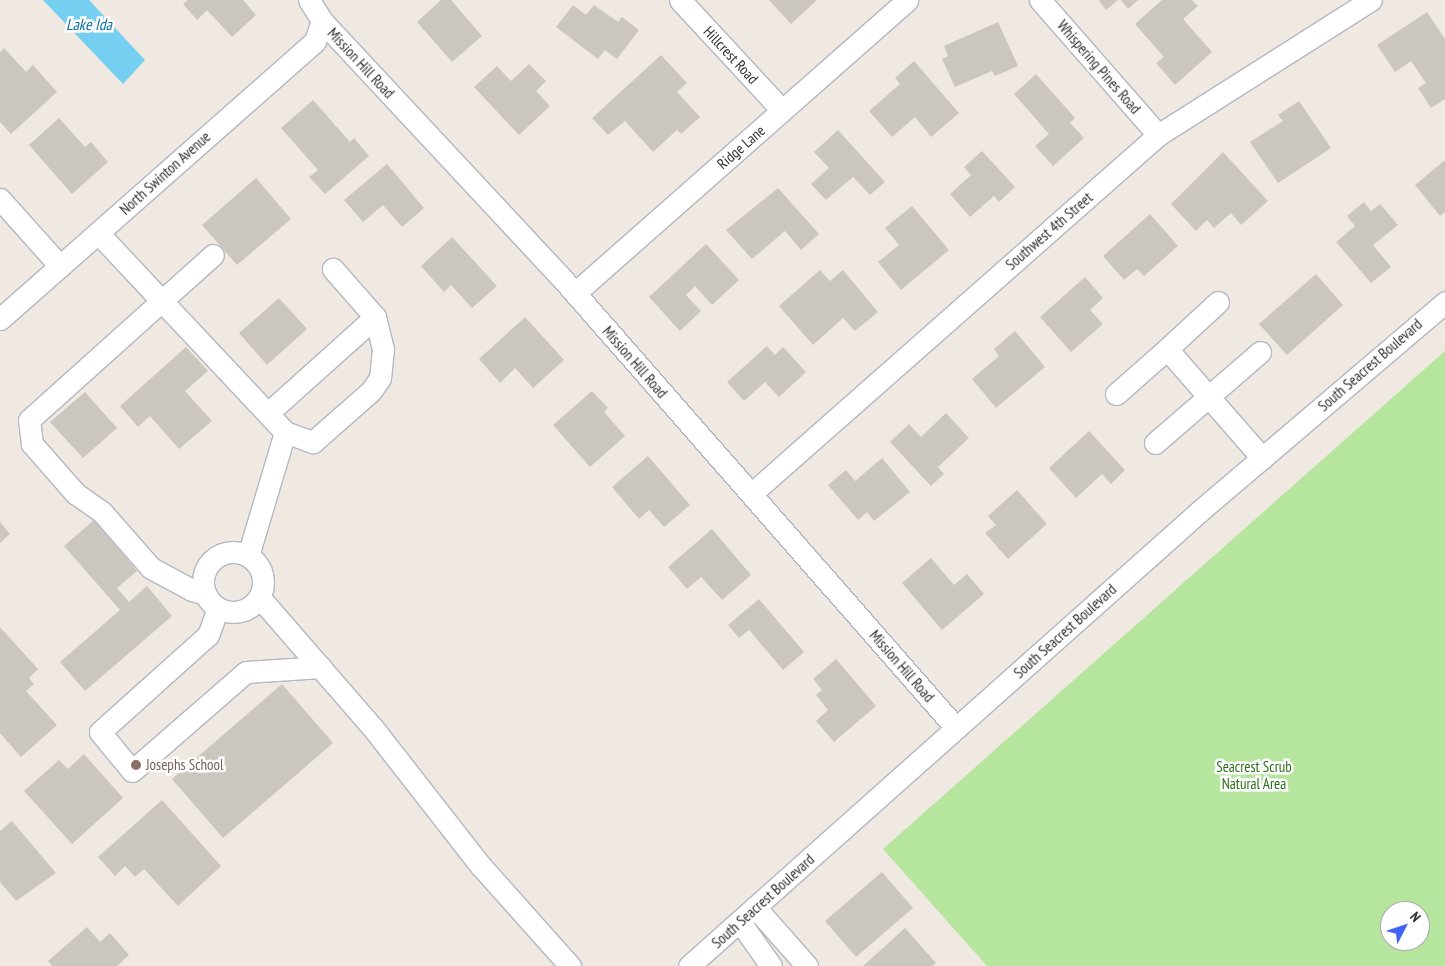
<!DOCTYPE html>
<html>
<head>
<meta charset="utf-8">
<style>
  body { margin:0 }
  #map { position:relative; width:1445px; height:966px; overflow:hidden; background:#efe9e1; font-family:"PT Sans Narrow",sans-serif }
  div>[style] { position:absolute }
  [style*='--x'] { left:calc(var(--x)*1px); top:calc(var(--y)*1px); width:calc(var(--w)*1px); rotate:calc(var(--a)*1deg) }
  .green>* { inset:0; background:#b6e59e }
  .water>* { inset:0; background:#75cff0 }
  .building>* { inset:0; background:#cbc7bf }
  .roads { filter:drop-shadow(1px 0 #b4b7c1) drop-shadow(-1px 0 #b4b7c1) drop-shadow(0 1px #b4b7c1) drop-shadow(0 -1px #b4b7c1) }
  .minor>* { height:21px; margin:-10.5px; padding:0 10.5px; transform-origin:10.5px; border-radius:10.5px; background:#fff }
  .minor>.ring { margin:-10.5px; padding:0; box-sizing:content-box; background:none; border:21px solid #fff; border-radius:50% }
  .dots>* { width:14px; height:14px; translate:-50% -50%; box-sizing:border-box; border:2px solid #fff; border-radius:50% }
  span { translate:-50% -50%; white-space:nowrap; text-align:center; line-height:1.15; -webkit-text-stroke:5px #fff; paint-order:stroke }
  .street-label { font-size:15px; color:#2e2e2e }
  .education-label { font-size:15px; color:#785e54 }
  .left { translate:0 -50%; text-align:left }
  .park-label { font-size:15px; color:#2c6e1b }
  .water-label { font-size:16px; color:#0d6fa3; font-style:italic }
  .north { position:absolute; left:1380px; top:901px; width:50px; height:50px; box-sizing:border-box; background:#fff; border:1px solid #ababab; border-radius:50%; rotate:49deg; font-size:14px; font-weight:700; line-height:20px; text-align:center; color:#2e2e2e }
  .north::after { content:''; display:block; margin:auto; width:18px; height:22px; background:#4264fb; clip-path:polygon(50% 0,100% 100%,50% 72%,0 100%) }
</style>
</head>
<body>
<div id="map">
  <div class="green">
    <i style="clip-path:polygon(evenodd,1445px 351px,1445px 966px,987px 966px,883px 849px,1445px 351px,1390px 911px,1420px 911px,1420px 941px,1390px 941px,1390px 911px)"></i>
  </div>
  <div class="water">
    <i style="clip-path:polygon(43px 0,89px 0,145px 60px,123px 84px)"></i>
  </div>
  <div class="building">
    <i style="clip-path:polygon(188px 0,243px 0,256px 15px,232px 37px,207px 10px,197px 20px,183px 4px)"></i>
    <i style="clip-path:polygon(441px 0,451px 0,482px 36px,452px 62px,417px 22px)"></i>
    <i style="clip-path:polygon(769px 0,817px 0,791px 24px)"></i>
    <i style="clip-path:polygon(1118px 0,1106px 10px,1099px 1px,1100px 0)"></i>
    <i style="clip-path:polygon(1121px 0,1138px 0,1128px 9px)"></i>
    <i style="clip-path:polygon(1162px 0,1192px 0,1198px 6px,1183px 19px,1212px 52px,1175px 85px,1156px 63px,1164px 57px,1135px 24px)"></i>
    <i style="clip-path:polygon(573px 5px,586px 15px,594px 5px,618px 22px,622px 17px,639px 30px,617px 59px,605px 50px,598px 59px,556px 27px)"></i>
    <i style="clip-path:polygon(1427px 12px,1445px 39px,1445px 99px,1431px 108px,1418px 88px,1426px 83px,1411px 61px,1395px 72px,1377px 45px)"></i>
    <i style="clip-path:polygon(998px 22px,1018px 66px,995px 76px,992px 71px,955px 87px,942px 59px,948px 56px,944px 46px)"></i>
    <i style="clip-path:polygon(4px 48px,26px 72px,33px 65px,57px 92px,11px 134px,0 122px,0 52px)"></i>
    <i style="clip-path:polygon(661px 55px,687px 83px,677px 92px,700px 117px,681px 134px,677px 130px,653px 152px,625px 121px,608px 135px,592px 118px)"></i>
    <i style="clip-path:polygon(914px 61px,959px 113px,931px 137px,915px 117px,892px 137px,869px 111px,900px 84px,895px 78px)"></i>
    <i style="clip-path:polygon(529px 64px,546px 81px,536px 91px,550px 106px,519px 135px,474px 87px,497px 66px,511px 81px)"></i>
    <i style="clip-path:polygon(1036px 74px,1075px 118px,1070px 123px,1084px 138px,1053px 166px,1035px 146px,1049px 134px,1014px 94px)"></i>
    <i style="clip-path:polygon(313px 100px,350px 142px,354px 138px,369px 156px,325px 194px,309px 177px,318px 170px,281px 128px)"></i>
    <i style="clip-path:polygon(1299px 101px,1331px 148px,1278px 183px,1250px 142px,1283px 121px,1278px 115px)"></i>
    <i style="clip-path:polygon(59px 118px,85px 147px,91px 142px,108px 162px,72px 194px,29px 145px)"></i>
    <i style="clip-path:polygon(838px 130px,885px 182px,870px 195px,853px 177px,826px 200px,811px 184px,829px 168px,814px 152px)"></i>
    <i style="clip-path:polygon(982px 151px,1015px 187px,999px 202px,994px 196px,970px 217px,950px 194px,971px 175px,964px 167px)"></i>
    <i style="clip-path:polygon(1223px 152px,1268px 201px,1241px 225px,1231px 213px,1214px 228px,1207px 220px,1196px 231px,1171px 204px)"></i>
    <i style="clip-path:polygon(1445px 160px,1445px 212px,1440px 216px,1415px 185px)"></i>
    <i style="clip-path:polygon(387px 164px,424px 208px,402px 227px,383px 205px,363px 222px,344px 200px)"></i>
    <i style="clip-path:polygon(256px 178px,291px 219px,237px 265px,202px 225px)"></i>
    <i style="clip-path:polygon(778px 188px,819px 234px,801px 250px,785px 231px,752px 259px,726px 230px)"></i>
    <i style="clip-path:polygon(1364px 202px,1371px 211px,1380px 204px,1398px 225px,1373px 245px,1391px 267px,1371px 283px,1336px 242px,1355px 226px,1347px 216px)"></i>
    <i style="clip-path:polygon(912px 206px,949px 250px,901px 290px,878px 262px,899px 245px,885px 228px)"></i>
    <i style="clip-path:polygon(1150px 214px,1178px 246px,1144px 276px,1137px 269px,1124px 280px,1103px 256px)"></i>
    <i style="clip-path:polygon(452px 237px,497px 286px,472px 308px,451px 285px,444px 292px,421px 266px)"></i>
    <i style="clip-path:polygon(706px 244px,739px 280px,712px 305px,695px 286px,686px 295px,701px 311px,680px 331px,649px 297px)"></i>
    <i style="clip-path:polygon(820px 270px,830px 281px,843px 270px,878px 312px,855px 331px,843px 318px,813px 345px,779px 306px)"></i>
    <i style="clip-path:polygon(1316px 274px,1343px 305px,1287px 355px,1259px 324px)"></i>
    <i style="clip-path:polygon(1085px 277px,1103px 298px,1090px 310px,1103px 324px,1071px 352px,1040px 317px)"></i>
    <i style="clip-path:polygon(279px 298px,307px 329px,267px 365px,239px 333px)"></i>
    <i style="clip-path:polygon(525px 317px,564px 360px,533px 388px,515px 368px,500px 383px,479px 359px)"></i>
    <i style="clip-path:polygon(1015px 331px,1045px 367px,996px 408px,972px 379px,999px 356px,994px 349px)"></i>
    <i style="clip-path:polygon(767px 346px,775px 355px,783px 347px,806px 372px,779px 397px,765px 382px,744px 401px,727px 382px)"></i>
    <i style="clip-path:polygon(186px 347px,208px 371px,185px 391px,212px 421px,179px 449px,150px 416px,138px 427px,120px 406px)"></i>
    <i style="clip-path:polygon(592px 391px,608px 408px,604px 412px,625px 436px,590px 467px,553px 425px)"></i>
    <i style="clip-path:polygon(85px 392px,117px 428px,83px 458px,50px 422px)"></i>
    <i style="clip-path:polygon(946px 413px,969px 438px,938px 467px,944px 474px,931px 486px,890px 442px,909px 424px,921px 437px)"></i>
    <i style="clip-path:polygon(1089px 431px,1125px 470px,1111px 484px,1102px 474px,1076px 498px,1049px 468px)"></i>
    <i style="clip-path:polygon(648px 456px,690px 505px,664px 527px,649px 510px,639px 519px,612px 487px)"></i>
    <i style="clip-path:polygon(882px 458px,910px 492px,874px 521px,867px 512px,858px 520px,828px 485px,846px 470px,855px 481px)"></i>
    <i style="clip-path:polygon(1017px 490px,1047px 524px,1008px 559px,985px 533px,996px 525px,988px 516px)"></i>
    <i style="clip-path:polygon(94px 520px,137px 571px,117px 588px,129px 602px,147px 586px,172px 616px,85px 691px,60px 662px,120px 610px,64px 546px)"></i>
    <i style="clip-path:polygon(0 522px,10px 534px,0 543px)"></i>
    <i style="clip-path:polygon(712px 529px,751px 575px,722px 600px,701px 577px,687px 589px,668px 567px)"></i>
    <i style="clip-path:polygon(931px 558px,954px 585px,967px 574px,984px 594px,942px 630px,902px 583px)"></i>
    <i style="clip-path:polygon(759px 599px,804px 652px,783px 670px,749px 630px,739px 638px,728px 625px)"></i>
    <i style="clip-path:polygon(0 627px,38px 669px,29px 678px,34px 684px,26px 691px,57px 725px,21px 757px,0 733px)"></i>
    <i style="clip-path:polygon(836px 659px,876px 706px,834px 742px,816px 721px,828px 710px,816px 695px,822px 690px,813px 679px)"></i>
    <i style="clip-path:polygon(282px 684px,333px 743px,223px 838px,172px 779px)"></i>
    <i style="clip-path:polygon(84px 754px,123px 798px,72px 844px,24px 791px,59px 760px,68px 769px)"></i>
    <i style="clip-path:polygon(162px 800px,221px 866px,178px 906px,144px 869px,135px 877px,125px 866px,115px 876px,98px 857px)"></i>
    <i style="clip-path:polygon(12px 821px,56px 873px,16px 901px,0 882px,0 831px)"></i>
    <i style="clip-path:polygon(882px 872px,913px 908px,856px 957px,825px 921px)"></i>
    <i style="clip-path:polygon(87px 927px,100px 942px,110px 933px,129px 955px,117px 966px,52px 966px,48px 961px)"></i>
    <i style="clip-path:polygon(905px 928px,936px 963px,932px 966px,863px 966px)"></i>
  </div>
  <div class="roads">
    <div class="minor">
      <i style="--x:309;--y:0;--w:25;--a:58"></i>
      <i style="--x:322;--y:21;--w:349;--a:47"></i>
      <i style="--x:560;--y:276;--w:601;--a:48.78"></i>
      <i style="--x:680;--y:0;--w:150;--a:47.2"></i>
      <i style="--x:1040;--y:0;--w:179;--a:48.8"></i>
      <i style="--x:0;--y:199;--w:90;--a:48.2"></i>
      <i style="--x:98;--y:233;--w:273;--a:46.8"></i>
      <i style="--x:285;--y:432;--w:129;--a:106.6"></i>
      <i style="--x:575;--y:293;--w:443;--a:-41.4"></i>
      <i style="--x:1218;--y:302;--w:69;--a:137.3"></i>
      <i style="--x:1167;--y:349;--w:145;--a:48.9"></i>
      <i style="--x:0;--y:319;--w:420;--a:-41.4"></i>
      <i style="--x:315;--y:41;--w:21;--a:-71"></i>
      <i style="--x:1116;--y:394;--w:68;--a:-41.4"></i>
      <i style="--x:268;--y:413;--w:144;--a:-41.9"></i>
      <i style="--x:285;--y:432;--w:30;--a:20"></i>
      <i style="--x:313;--y:442;--w:77;--a:-41.3"></i>
      <i style="--x:371;--y:391;--w:16;--a:-55"></i>
      <i style="--x:380;--y:378;--w:29;--a:-84"></i>
      <i style="--x:383;--y:349;--w:33;--a:-104"></i>
      <i style="--x:375;--y:317;--w:64;--a:-131.2"></i>
      <i style="--x:1155;--y:443;--w:139;--a:-40.9"></i>
      <i style="--x:751;--y:494;--w:543;--a:-41.41"></i>
      <i style="--x:1158;--y:135;--w:252;--a:-32.4"></i>
      <i class="ring" style="left:203px;top:552px;width:39px;height:39px"></i>
      <i style="--x:206;--y:594;--w:15;--a:-164"></i>
      <i style="--x:192;--y:590;--w:47;--a:-151.8"></i>
      <i style="--x:151;--y:568;--w:74;--a:-131.2"></i>
      <i style="--x:102;--y:512;--w:32;--a:-145"></i>
      <i style="--x:76;--y:494;--w:67;--a:-131.3"></i>
      <i style="--x:32;--y:444;--w:24;--a:-97"></i>
      <i style="--x:29;--y:420;--w:247;--a:-41.9"></i>
      <i style="--x:260;--y:598;--w:172;--a:49"></i>
      <i style="--x:373;--y:728;--w:175;--a:52"></i>
      <i style="--x:481;--y:866;--w:134;--a:48.3"></i>
      <i style="--x:218;--y:608;--w:29;--a:110"></i>
      <i style="--x:208;--y:635;--w:145;--a:138.1"></i>
      <i style="--x:100;--y:732;--w:50;--a:50.6"></i>
      <i style="--x:132;--y:771;--w:151;--a:-41"></i>
      <i style="--x:246;--y:672;--w:75;--a:-3.8"></i>
      <i style="--x:755;--y:907;--w:79;--a:48.6"></i>
      <i style="--x:740;--y:922;--w:54;--a:54.8"></i>
      <i style="--x:689;--y:966;--w:686;--a:-41.69"></i>
      <i style="--x:1201;--y:510;--w:321;--a:-40.4"></i>
    </div>
  </div>
  <div class="dots">
    <i style="left:136px;top:765px;background:#8d6e63"></i>
  </div>
  <div class="street-label">
    <span style="left:731px;top:55px;rotate:47deg">Hillcrest Road</span>
    <span style="left:361px;top:63px;rotate:47deg">Mission Hill Road</span>
    <span style="left:1099px;top:67px;rotate:49deg">Whispering Pines Road</span>
    <span style="left:741px;top:147px;rotate:-41deg">Ridge Lane</span>
    <span style="left:165px;top:173px;rotate:-42deg">North Swinton Avenue</span>
    <span style="left:1049px;top:231px;rotate:-41deg">Southwest 4th Street</span>
    <span style="left:635px;top:362px;rotate:49deg">Mission Hill Road</span>
    <span style="left:1370px;top:365px;rotate:-41deg">South Seacrest Boulevard</span>
    <span style="left:1065px;top:631px;rotate:-42deg">South Seacrest Boulevard</span>
    <span style="left:902px;top:666px;rotate:49deg">Mission Hill Road</span>
    <span style="left:763px;top:901px;rotate:-42deg">South Seacrest Boulevard</span>
  </div>
  <div class="education-label">
    <span class="left" style="left:146px;top:765px">Josephs School</span>
  </div>
  <div class="park-label">
    <span style="left:1254px;top:775px">Seacrest Scrub<br>Natural Area</span>
  </div>
  <div class="water-label">
    <span style="left:89px;top:24px">Lake Ida</span>
  </div>
  <div class="north">N</div>
</div>
</body>
</html>
